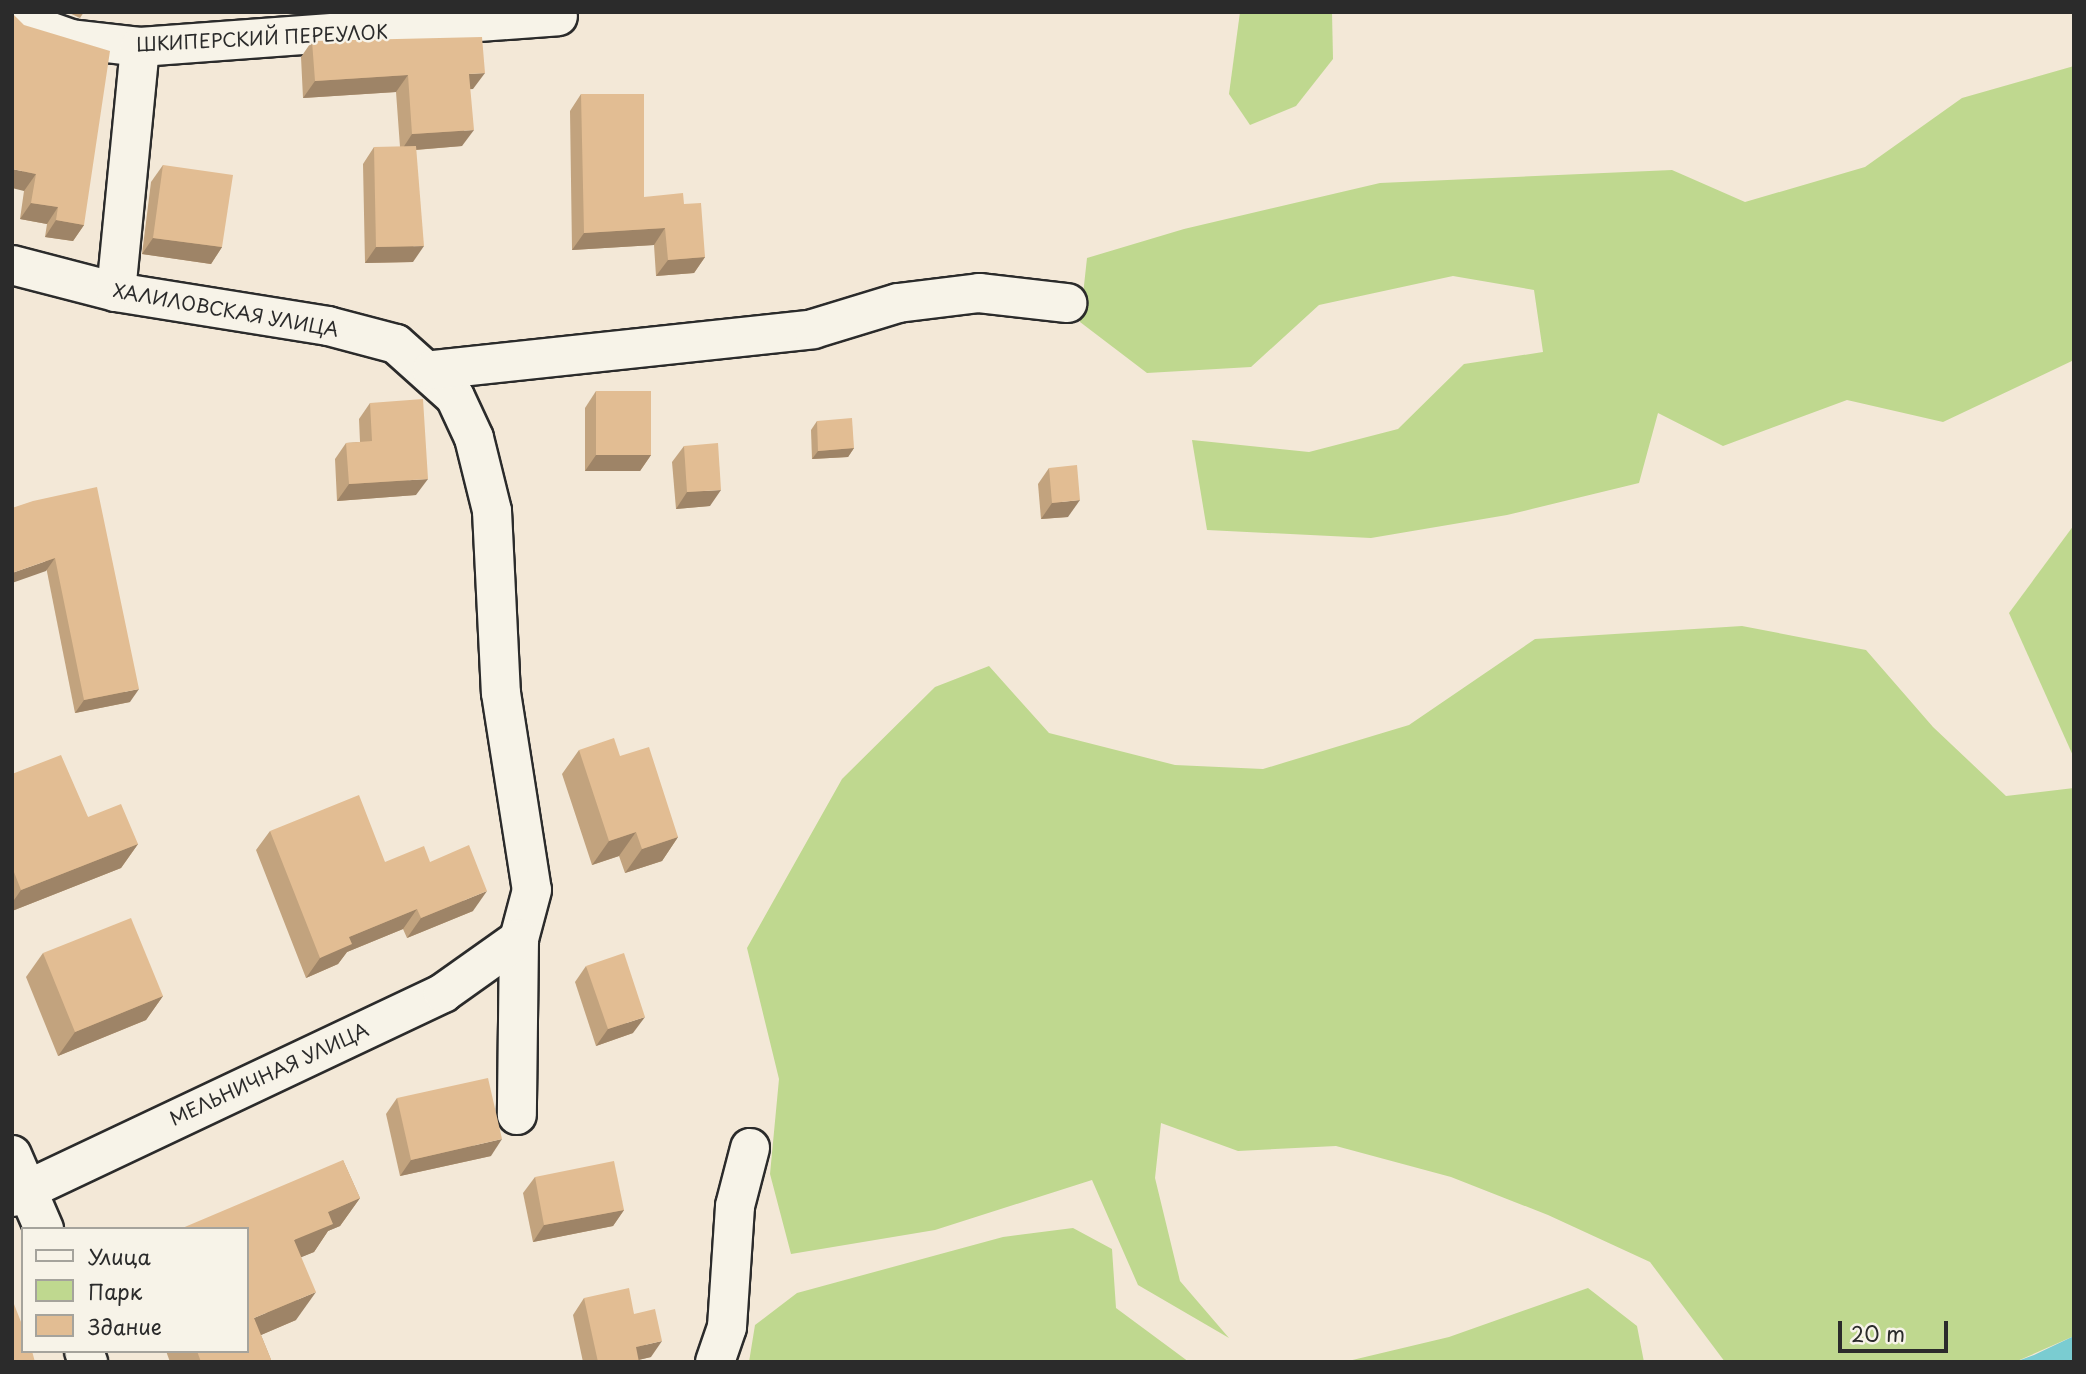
<!DOCTYPE html>
<html>
<head>
<meta charset="utf-8">
<style>
  body { margin:0 }
  #map { position:relative; width:2086px; height:1374px; overflow:hidden; background:#f3e8d7; font-family:"Playpen Sans",sans-serif }
  div>[style] { position:absolute }
  [style*='--x'] { left:calc(var(--x)*1px); top:calc(var(--y)*1px); width:calc(var(--w)*1px); rotate:calc(var(--a)*1deg) }
  .green>* { inset:0; background:#bfd88f }
  .water>* { inset:0; background:#7accd1 }
  .roads { filter:drop-shadow(2px 0 #2b2b2b) drop-shadow(-2px 0 #2b2b2b) drop-shadow(0 2px #2b2b2b) drop-shadow(0 -2px #2b2b2b) }
  .minor>* { height:38px; margin:-19px; padding:0 19px; transform-origin:19px; border-radius:19px; background:#f7f3e8 }
  .major>* { height:38px; margin:-19px; padding:0 19px; transform-origin:19px; border-radius:19px; background:#f7f3e8 }
  .wall>* { inset:0; background:#c2a37e }
  .shaded-wall>* { inset:0; background:#9e8467 }
  .building>* { inset:0; background:#e2bd93 }
  span { translate:-50% -50%; white-space:nowrap; text-align:center; line-height:1.15; -webkit-text-stroke:5px #f7f3e8; paint-order:stroke }
  .street-label { font-size:19px; color:#2b2b2b }
  .frame { position:absolute; inset:0; border:14px solid #2b2b2b; pointer-events:none }
  .legend { position:absolute; left:21px; top:1227px; width:228px; height:126px; box-sizing:border-box; background:#f7f3e8; border:2px solid #a5a39c; margin:0; padding:9px 12px; list-style:none; font-size:21px; color:#2b2b2b }
  .legend li { display:flex; align-items:center; gap:14px; height:35px }
  .legend b { width:35px; border:2px solid #a5a39c }
  .scale { position:absolute; left:1838px; top:1321px; width:110px; height:32px; box-sizing:border-box; border:4px solid #2b2b2b; border-top:0; padding-left:9px; font-size:21px; line-height:24px; white-space:nowrap; color:#2b2b2b; -webkit-text-stroke:5px #f7f3e8; paint-order:stroke }
</style>
</head>
<body>
<div id="map">
  <div class="green">
    <i style="clip-path:polygon(1240px 12px,1332px 12px,1333px 59px,1296px 106px,1250px 125px,1229px 94px)"></i>
    <i style="clip-path:polygon(2074px 66px,2074px 360px,1943px 422px,1847px 400px,1723px 446px,1658px 413px,1639px 483px,1507px 515px,1371px 538px,1207px 530px,1192px 440px,1309px 452px,1398px 429px,1464px 364px,1543px 352px,1534px 290px,1453px 276px,1319px 305px,1251px 367px,1147px 373px,1080px 322px,1087px 258px,1184px 229px,1380px 183px,1672px 170px,1745px 202px,1865px 167px,1962px 98px)"></i>
    <i style="clip-path:polygon(2074px 525px,2074px 758px,2009px 613px)"></i>
    <i style="clip-path:polygon(1742px 626px,1866px 650px,1933px 727px,2006px 796px,2074px 788px,2074px 1336px,2015px 1362px,1725px 1362px,1650px 1262px,1548px 1215px,1451px 1177px,1336px 1146px,1238px 1151px,1161px 1123px,1155px 1178px,1180px 1281px,1229px 1338px,1138px 1285px,1092px 1180px,935px 1230px,791px 1254px,770px 1174px,779px 1079px,747px 948px,842px 779px,935px 687px,989px 666px,1049px 733px,1175px 765px,1263px 769px,1409px 725px,1535px 639px)"></i>
    <i style="clip-path:polygon(1073px 1228px,1112px 1249px,1116px 1308px,1189px 1362px,749px 1362px,755px 1325px,797px 1293px,1003px 1237px)"></i>
    <i style="clip-path:polygon(1588px 1288px,1637px 1326px,1644px 1362px,1344px 1362px,1449px 1337px)"></i>
  </div>
  <div class="water">
    <i style="clip-path:polygon(2074px 1336px,2074px 1362px,2015px 1362px,2034px 1355px)"></i>
  </div>
  <div class="roads">
    <div class="minor">
      <i style="--x:18;--y:12;--w:9;--a:77"></i>
      <i style="--x:20;--y:21;--w:54;--a:19.4"></i>
      <i style="--x:71;--y:39;--w:69;--a:6.6"></i>
      <i style="--x:140;--y:47;--w:419;--a:-4.2"></i>
      <i style="--x:12;--y:265;--w:107;--a:14.6"></i>
      <i style="--x:116;--y:292;--w:215;--a:9.1"></i>
      <i style="--x:328;--y:326;--w:70;--a:14.8"></i>
      <i style="--x:396;--y:344;--w:79;--a:41.9"></i>
      <i style="--x:455;--y:397;--w:45;--a:65.1"></i>
      <i style="--x:474;--y:438;--w:75;--a:76.1"></i>
      <i style="--x:492;--y:511;--w:182;--a:87.2"></i>
      <i style="--x:501;--y:693;--w:199;--a:81.1"></i>
      <i style="--x:532;--y:890;--w:51;--a:104.9"></i>
      <i style="--x:519;--y:939;--w:176;--a:90.7"></i>
      <i style="--x:116;--y:292;--w:246;--a:-84.4"></i>
      <i style="--x:432;--y:370;--w:383;--a:-6.1"></i>
      <i style="--x:813;--y:329;--w:89;--a:-17"></i>
      <i style="--x:898;--y:303;--w:82;--a:-7"></i>
      <i style="--x:979;--y:293;--w:89;--a:6.5"></i>
      <i style="--x:12;--y:1197;--w:477;--a:-25.3"></i>
      <i style="--x:443;--y:993;--w:93;--a:-35.4"></i>
      <i style="--x:715;--y:1362;--w:37;--a:-71"></i>
      <i style="--x:727;--y:1327;--w:121;--a:-86.2"></i>
      <i style="--x:735;--y:1206;--w:60;--a:-75.5"></i>
    </div>
    <div class="major">
      <i style="--x:12;--y:1155;--w:81;--a:66.6"></i>
      <i style="--x:84;--y:1351;--w:12;--a:70"></i>
    </div>
  </div>
  <div class="wall">
    <i style="clip-path:polygon(67px 12px,84px 12px,80px 18px)"></i>
    <i style="clip-path:polygon(12px 13px,84px 225px,73px 241px,45px 237px,47px 224px,20px 219px,24px 191px)"></i>
    <i style="clip-path:polygon(312px 41px,473px 89px,470px 89px,462px 146px,416px 150px,413px 262px,365px 263px,363px 164px,374px 147px,400px 147px,396px 92px,303px 98px,301px 57px)"></i>
    <i style="clip-path:polygon(581px 94px,644px 197px,684px 204px,705px 257px,694px 273px,656px 276px,654px 245px,572px 250px,570px 111px)"></i>
    <i style="clip-path:polygon(163px 165px,222px 247px,211px 264px,142px 254px,151px 182px)"></i>
    <i style="clip-path:polygon(596px 391px,651px 455px,640px 471px,585px 471px,585px 408px)"></i>
    <i style="clip-path:polygon(370px 403px,416px 495px,337px 501px,335px 459px,346px 443px,360px 442px,359px 419px)"></i>
    <i style="clip-path:polygon(817px 421px,854px 448px,848px 457px,812px 459px,811px 430px)"></i>
    <i style="clip-path:polygon(684px 446px,710px 506px,676px 509px,672px 462px)"></i>
    <i style="clip-path:polygon(1049px 468px,1068px 517px,1041px 519px,1038px 484px)"></i>
    <i style="clip-path:polygon(33px 501px,130px 702px,75px 713px)"></i>
    <i style="clip-path:polygon(579px 750px,620px 756px,678px 837px,662px 861px,625px 873px,619px 856px,592px 865px,562px 774px)"></i>
    <i style="clip-path:polygon(12px 774px,88px 817px,138px 844px,121px 868px,12px 911px)"></i>
    <i style="clip-path:polygon(270px 831px,385px 862px,430px 862px,473px 911px,407px 938px,403px 929px,347px 952px,338px 964px,306px 978px,256px 850px)"></i>
    <i style="clip-path:polygon(43px 953px,163px 996px,146px 1020px,58px 1056px,26px 977px)"></i>
    <i style="clip-path:polygon(586px 966px,633px 1033px,596px 1046px,575px 982px)"></i>
    <i style="clip-path:polygon(397px 1098px,491px 1156px,400px 1176px,386px 1114px)"></i>
    <i style="clip-path:polygon(343px 1160px,360px 1198px,340px 1226px,328px 1231px,314px 1252px,301px 1257px,296px 1320px,261px 1335px,272px 1362px,170px 1362px,166px 1351px,247px 1351px)"></i>
    <i style="clip-path:polygon(535px 1177px,624px 1210px,613px 1226px,533px 1242px,523px 1193px)"></i>
    <i style="clip-path:polygon(584px 1298px,634px 1314px,651px 1357px,638px 1360px,639px 1362px,583px 1362px,573px 1315px)"></i>
  </div>
  <div class="shaded-wall">
    <i style="clip-path:polygon(195px 12px,237px 12px,236px 13px,194px 14px)"></i>
    <i style="clip-path:polygon(485px 73px,473px 89px,458px 90px,469px 74px)"></i>
    <i style="clip-path:polygon(408px 75px,396px 92px,303px 98px,315px 81px)"></i>
    <i style="clip-path:polygon(474px 130px,462px 146px,401px 151px,412px 134px)"></i>
    <i style="clip-path:polygon(12px 169px,36px 174px,24px 191px,12px 188px)"></i>
    <i style="clip-path:polygon(31px 203px,58px 207px,47px 224px,20px 219px)"></i>
    <i style="clip-path:polygon(56px 220px,84px 225px,73px 241px,45px 237px)"></i>
    <i style="clip-path:polygon(665px 228px,654px 245px,572px 250px,584px 233px)"></i>
    <i style="clip-path:polygon(153px 238px,222px 247px,211px 264px,142px 254px)"></i>
    <i style="clip-path:polygon(424px 246px,413px 262px,365px 263px,376px 247px)"></i>
    <i style="clip-path:polygon(705px 257px,694px 273px,656px 276px,668px 260px)"></i>
    <i style="clip-path:polygon(854px 448px,848px 457px,812px 459px,818px 451px)"></i>
    <i style="clip-path:polygon(596px 455px,651px 455px,640px 471px,585px 471px)"></i>
    <i style="clip-path:polygon(428px 479px,416px 495px,337px 501px,349px 484px)"></i>
    <i style="clip-path:polygon(721px 490px,710px 506px,676px 509px,687px 492px)"></i>
    <i style="clip-path:polygon(1080px 500px,1068px 517px,1041px 519px,1052px 503px)"></i>
    <i style="clip-path:polygon(55px 558px,46px 571px,12px 583px,12px 573px)"></i>
    <i style="clip-path:polygon(139px 689px,130px 702px,75px 713px,84px 700px)"></i>
    <i style="clip-path:polygon(636px 832px,619px 856px,592px 865px,609px 841px)"></i>
    <i style="clip-path:polygon(678px 837px,662px 861px,625px 873px,642px 849px)"></i>
    <i style="clip-path:polygon(138px 844px,121px 868px,12px 911px,12px 903px,21px 890px)"></i>
    <i style="clip-path:polygon(487px 891px,473px 911px,407px 938px,421px 918px)"></i>
    <i style="clip-path:polygon(417px 909px,403px 929px,347px 952px,338px 964px,306px 978px,320px 958px,349px 937px)"></i>
    <i style="clip-path:polygon(163px 996px,146px 1020px,58px 1056px,75px 1032px)"></i>
    <i style="clip-path:polygon(645px 1017px,633px 1033px,596px 1046px,608px 1029px)"></i>
    <i style="clip-path:polygon(502px 1139px,491px 1156px,400px 1176px,411px 1160px)"></i>
    <i style="clip-path:polygon(360px 1198px,340px 1226px,328px 1231px,314px 1252px,275px 1268px,294px 1240px,328px 1212px)"></i>
    <i style="clip-path:polygon(624px 1210px,613px 1226px,533px 1242px,544px 1225px)"></i>
    <i style="clip-path:polygon(316px 1292px,296px 1320px,247px 1341px,254px 1318px)"></i>
    <i style="clip-path:polygon(662px 1341px,651px 1357px,630px 1362px,636px 1347px)"></i>
  </div>
  <div class="building">
    <i style="clip-path:polygon(12px 13px,24px 25px,110px 51px,84px 225px,56px 220px,58px 207px,31px 203px,36px 174px,12px 169px)"></i>
    <i style="clip-path:polygon(482px 37px,485px 73px,469px 74px,474px 130px,412px 134px,408px 75px,315px 81px,312px 41px)"></i>
    <i style="clip-path:polygon(581px 94px,644px 94px,644px 197px,683px 193px,684px 204px,701px 203px,705px 257px,668px 260px,665px 228px,584px 233px)"></i>
    <i style="clip-path:polygon(416px 146px,424px 246px,376px 247px,374px 147px)"></i>
    <i style="clip-path:polygon(163px 165px,233px 175px,222px 247px,153px 238px)"></i>
    <i style="clip-path:polygon(596px 391px,651px 391px,651px 455px,596px 455px)"></i>
    <i style="clip-path:polygon(423px 399px,428px 479px,349px 484px,346px 443px,372px 441px,370px 403px)"></i>
    <i style="clip-path:polygon(852px 418px,854px 448px,818px 451px,817px 421px)"></i>
    <i style="clip-path:polygon(718px 443px,721px 490px,687px 492px,684px 446px)"></i>
    <i style="clip-path:polygon(1077px 465px,1080px 500px,1052px 503px,1049px 468px)"></i>
    <i style="clip-path:polygon(97px 487px,139px 689px,84px 700px,55px 558px,12px 573px,12px 508px,33px 501px)"></i>
    <i style="clip-path:polygon(614px 738px,620px 756px,649px 747px,678px 837px,642px 849px,636px 832px,609px 841px,579px 750px)"></i>
    <i style="clip-path:polygon(61px 755px,88px 817px,121px 804px,138px 844px,21px 890px,12px 867px,12px 774px)"></i>
    <i style="clip-path:polygon(359px 795px,385px 862px,424px 846px,430px 862px,469px 845px,487px 891px,421px 918px,417px 909px,349px 937px,352px 944px,320px 958px,270px 831px)"></i>
    <i style="clip-path:polygon(131px 918px,163px 996px,75px 1032px,43px 953px)"></i>
    <i style="clip-path:polygon(624px 953px,645px 1017px,608px 1029px,586px 966px)"></i>
    <i style="clip-path:polygon(488px 1078px,502px 1139px,411px 1160px,397px 1098px)"></i>
    <i style="clip-path:polygon(343px 1160px,360px 1198px,328px 1212px,333px 1224px,294px 1240px,316px 1292px,254px 1318px,272px 1362px,201px 1362px,197px 1351px,247px 1351px,247px 1229px,180px 1229px)"></i>
    <i style="clip-path:polygon(614px 1161px,624px 1210px,544px 1225px,535px 1177px)"></i>
    <i style="clip-path:polygon(629px 1288px,634px 1314px,655px 1309px,662px 1341px,636px 1347px,639px 1362px,598px 1362px,584px 1298px)"></i>
    <i style="clip-path:polygon(12px 1299px,23px 1327px,23px 1351px,32px 1351px,35px 1362px,12px 1362px)"></i>
  </div>
  <div class="street-label">
    <span style="left:262px;top:38px;rotate:-3deg">ШКИПЕРСКИЙ ПЕРЕУЛОК</span>
    <span style="left:226px;top:310px;rotate:10deg">ХАЛИЛОВСКАЯ УЛИЦА</span>
    <span style="left:269px;top:1074px;rotate:-25deg">МЕЛЬНИЧНАЯ УЛИЦА</span>
  </div>
  <div class="frame"></div>
  <ul class="legend">
  <li><b style="height:9px;background:#f7f3e8"></b>Улица</li>
  <li><b style="height:19px;background:#bfd88f"></b>Парк</li>
  <li><b style="height:19px;background:#e2bd93"></b>Здание</li>
  </ul>
  <div class="scale">20 m</div>
</div>
</body>
</html>
